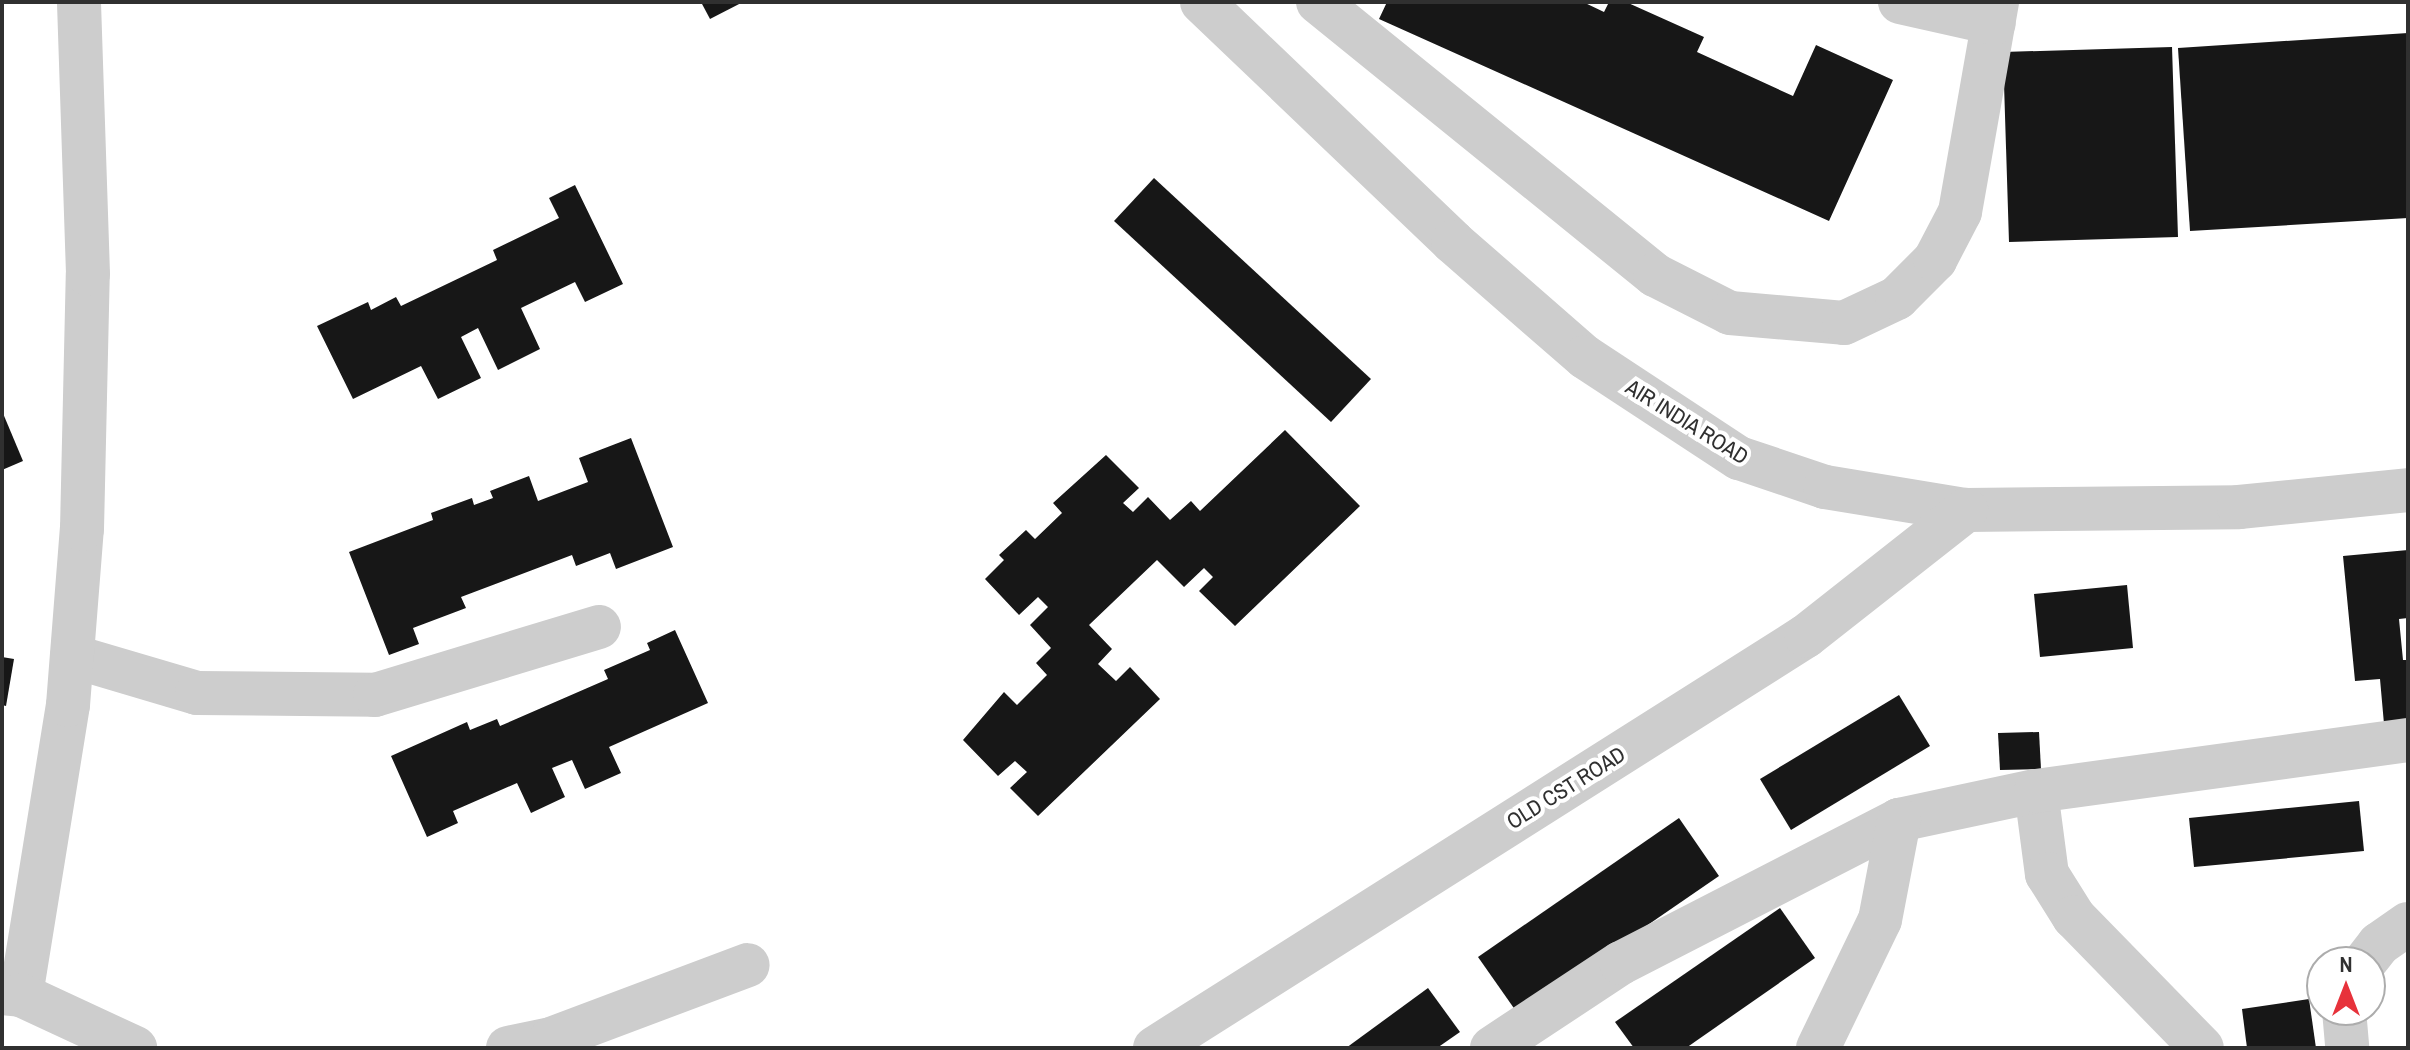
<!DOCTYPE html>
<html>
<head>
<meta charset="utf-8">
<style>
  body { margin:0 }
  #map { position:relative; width:2410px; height:1050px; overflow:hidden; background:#fff; font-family:"Archivo Narrow",sans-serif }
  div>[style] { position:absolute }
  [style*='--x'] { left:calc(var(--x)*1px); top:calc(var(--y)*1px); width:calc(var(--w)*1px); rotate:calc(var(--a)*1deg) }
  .building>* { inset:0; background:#171717 }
  .minor>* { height:44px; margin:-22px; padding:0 22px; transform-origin:22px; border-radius:22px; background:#cdcdcd }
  span { translate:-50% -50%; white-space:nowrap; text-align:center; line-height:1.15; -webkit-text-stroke:8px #fff; paint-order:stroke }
  .street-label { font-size:22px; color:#303030 }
  .frame { position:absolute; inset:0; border:4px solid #303030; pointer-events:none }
  .north { position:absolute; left:2306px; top:946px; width:80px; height:80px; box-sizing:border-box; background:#fff; border:2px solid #acacac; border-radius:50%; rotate:0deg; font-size:22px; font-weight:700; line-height:32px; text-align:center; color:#303030 }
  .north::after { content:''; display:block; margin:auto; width:28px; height:36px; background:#e7323b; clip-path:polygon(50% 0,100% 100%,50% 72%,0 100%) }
</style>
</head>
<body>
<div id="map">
  <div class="building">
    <i style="clip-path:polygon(701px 2px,743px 2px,710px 19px)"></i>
    <i style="clip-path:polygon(1387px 2px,1583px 2px,1604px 12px,1609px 2px,1626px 2px,1704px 37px,1697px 52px,1793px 96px,1816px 45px,1893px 80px,1829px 221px,1379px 19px)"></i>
    <i style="clip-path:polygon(2408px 33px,2408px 218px,2190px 231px,2178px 48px)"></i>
    <i style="clip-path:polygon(2172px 47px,2178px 237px,2009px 242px,2003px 52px)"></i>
    <i style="clip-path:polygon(1154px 178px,1371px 379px,1331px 422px,1114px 221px)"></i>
    <i style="clip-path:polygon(575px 185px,623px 284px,585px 302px,575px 282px,521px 308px,540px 349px,498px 370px,478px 328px,461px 337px,481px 378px,438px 399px,421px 366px,353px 399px,317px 326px,368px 302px,371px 310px,396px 297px,401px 306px,497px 260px,493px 250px,559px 218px,549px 198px)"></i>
    <i style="clip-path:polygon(2px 411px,23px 461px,2px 470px)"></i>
    <i style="clip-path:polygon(1285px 430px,1360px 506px,1235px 626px,1199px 591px,1213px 577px,1204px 568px,1184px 587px,1157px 560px,1089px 625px,1112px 649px,1098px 664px,1116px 681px,1130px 667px,1160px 699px,1038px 816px,1010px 788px,1027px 772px,1015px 761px,998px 776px,963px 740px,1004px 692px,1017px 705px,1047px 675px,1036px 663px,1051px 648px,1030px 625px,1048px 607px,1038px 597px,1019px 615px,985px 579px,1004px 560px,999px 555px,1026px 530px,1035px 539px,1062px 513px,1053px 503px,1106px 455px,1139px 488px,1123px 503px,1133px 512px,1148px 497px,1170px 520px,1191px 501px,1200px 511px)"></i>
    <i style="clip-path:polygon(631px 438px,673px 547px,616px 569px,610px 553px,576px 566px,572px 555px,461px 597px,466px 608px,413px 628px,419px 644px,389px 655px,349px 552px,433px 520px,431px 513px,472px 498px,474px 505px,493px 498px,490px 491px,529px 476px,538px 501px,588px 482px,579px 458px)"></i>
    <i style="clip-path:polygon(2408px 550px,2408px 618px,2399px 619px,2403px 660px,2408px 660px,2408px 721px,2384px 724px,2380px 679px,2355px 681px,2343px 556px)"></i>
    <i style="clip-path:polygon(2127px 585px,2133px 648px,2040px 657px,2034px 594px)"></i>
    <i style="clip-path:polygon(675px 630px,708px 703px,609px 747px,621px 773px,585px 789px,572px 760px,552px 768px,565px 797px,531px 813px,517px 783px,453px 811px,458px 823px,427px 837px,391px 756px,467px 722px,470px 730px,497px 719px,500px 726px,608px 679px,604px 670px,650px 650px,647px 643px)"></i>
    <i style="clip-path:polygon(2px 657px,14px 659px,6px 706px,2px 705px)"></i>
    <i style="clip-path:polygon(1899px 695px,1930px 746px,1791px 830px,1760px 779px)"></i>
    <i style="clip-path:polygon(2039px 732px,2041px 769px,2000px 770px,1998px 733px)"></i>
    <i style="clip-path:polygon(2359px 801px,2364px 851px,2194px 867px,2189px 818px)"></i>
    <i style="clip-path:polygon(1679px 818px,1719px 876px,1518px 1014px,1478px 957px)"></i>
    <i style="clip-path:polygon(1780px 908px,1815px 958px,1686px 1048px,1634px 1048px,1615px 1022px)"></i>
    <i style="clip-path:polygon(1428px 988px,1460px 1032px,1437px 1048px,1346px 1048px)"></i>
    <i style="clip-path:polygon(2309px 999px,2316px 1048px,2247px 1048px,2242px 1009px)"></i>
  </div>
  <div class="minor">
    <i style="--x:1202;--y:2;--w:347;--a:43.7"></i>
    <i style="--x:1453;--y:242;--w:175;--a:41.1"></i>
    <i style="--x:1585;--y:357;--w:184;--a:33.3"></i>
    <i style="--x:1739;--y:458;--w:91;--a:18.6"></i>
    <i style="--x:1825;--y:487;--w:143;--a:9.3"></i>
    <i style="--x:1966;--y:510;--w:273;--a:-0.6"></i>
    <i style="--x:2239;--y:507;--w:170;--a:-5.7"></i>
    <i style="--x:1318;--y:2;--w:434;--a:39"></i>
    <i style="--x:1655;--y:275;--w:84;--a:26.9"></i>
    <i style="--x:1730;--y:313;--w:114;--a:5"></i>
    <i style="--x:1844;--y:323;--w:59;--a:-25.3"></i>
    <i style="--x:1897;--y:298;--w:54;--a:-45"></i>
    <i style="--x:1935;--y:260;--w:54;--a:-62.5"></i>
    <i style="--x:1960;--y:212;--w:213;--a:-80"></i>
    <i style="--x:1900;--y:2;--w:96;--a:12.6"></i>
    <i style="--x:72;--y:656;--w:130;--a:16.5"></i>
    <i style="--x:197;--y:693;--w:178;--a:0.6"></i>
    <i style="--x:375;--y:695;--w:234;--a:-16.9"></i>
    <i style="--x:2036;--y:791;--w:84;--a:82.5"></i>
    <i style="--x:2047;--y:874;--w:51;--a:57.9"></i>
    <i style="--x:2074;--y:917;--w:183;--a:45.7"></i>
    <i style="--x:2365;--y:962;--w:23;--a:-52"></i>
    <i style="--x:2379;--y:944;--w:35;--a:-35"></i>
    <i style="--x:2;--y:993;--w:19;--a:6"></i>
    <i style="--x:21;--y:995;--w:294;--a:-80.8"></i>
    <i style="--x:68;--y:705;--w:177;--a:-85.5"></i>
    <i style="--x:82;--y:529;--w:255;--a:-88.7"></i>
    <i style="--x:88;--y:274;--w:272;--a:-91.9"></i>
    <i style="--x:21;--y:995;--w:126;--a:24.9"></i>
    <i style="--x:2344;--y:1010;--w:38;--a:85"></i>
    <i style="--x:508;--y:1048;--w:44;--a:-11.8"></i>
    <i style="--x:551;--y:1039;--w:210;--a:-20.6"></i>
    <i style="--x:1155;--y:1048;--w:770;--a:-32.33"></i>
    <i style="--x:1806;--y:636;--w:204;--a:-38.2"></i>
    <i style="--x:1492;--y:1048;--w:154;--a:-33.4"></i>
    <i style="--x:1621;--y:963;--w:313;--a:-27.2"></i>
    <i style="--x:1899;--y:820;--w:140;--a:-12"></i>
    <i style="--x:2036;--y:791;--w:375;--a:-7.8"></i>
    <i style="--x:1818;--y:1048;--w:142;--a:-64.2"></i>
    <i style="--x:1880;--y:920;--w:102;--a:-79.2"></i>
  </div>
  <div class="street-label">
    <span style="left:1687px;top:422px;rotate:32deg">AIR INDIA ROAD</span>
    <span style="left:1566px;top:788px;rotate:-32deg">OLD CST ROAD</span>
  </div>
  <div class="frame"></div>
  <div class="north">N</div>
</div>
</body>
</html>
